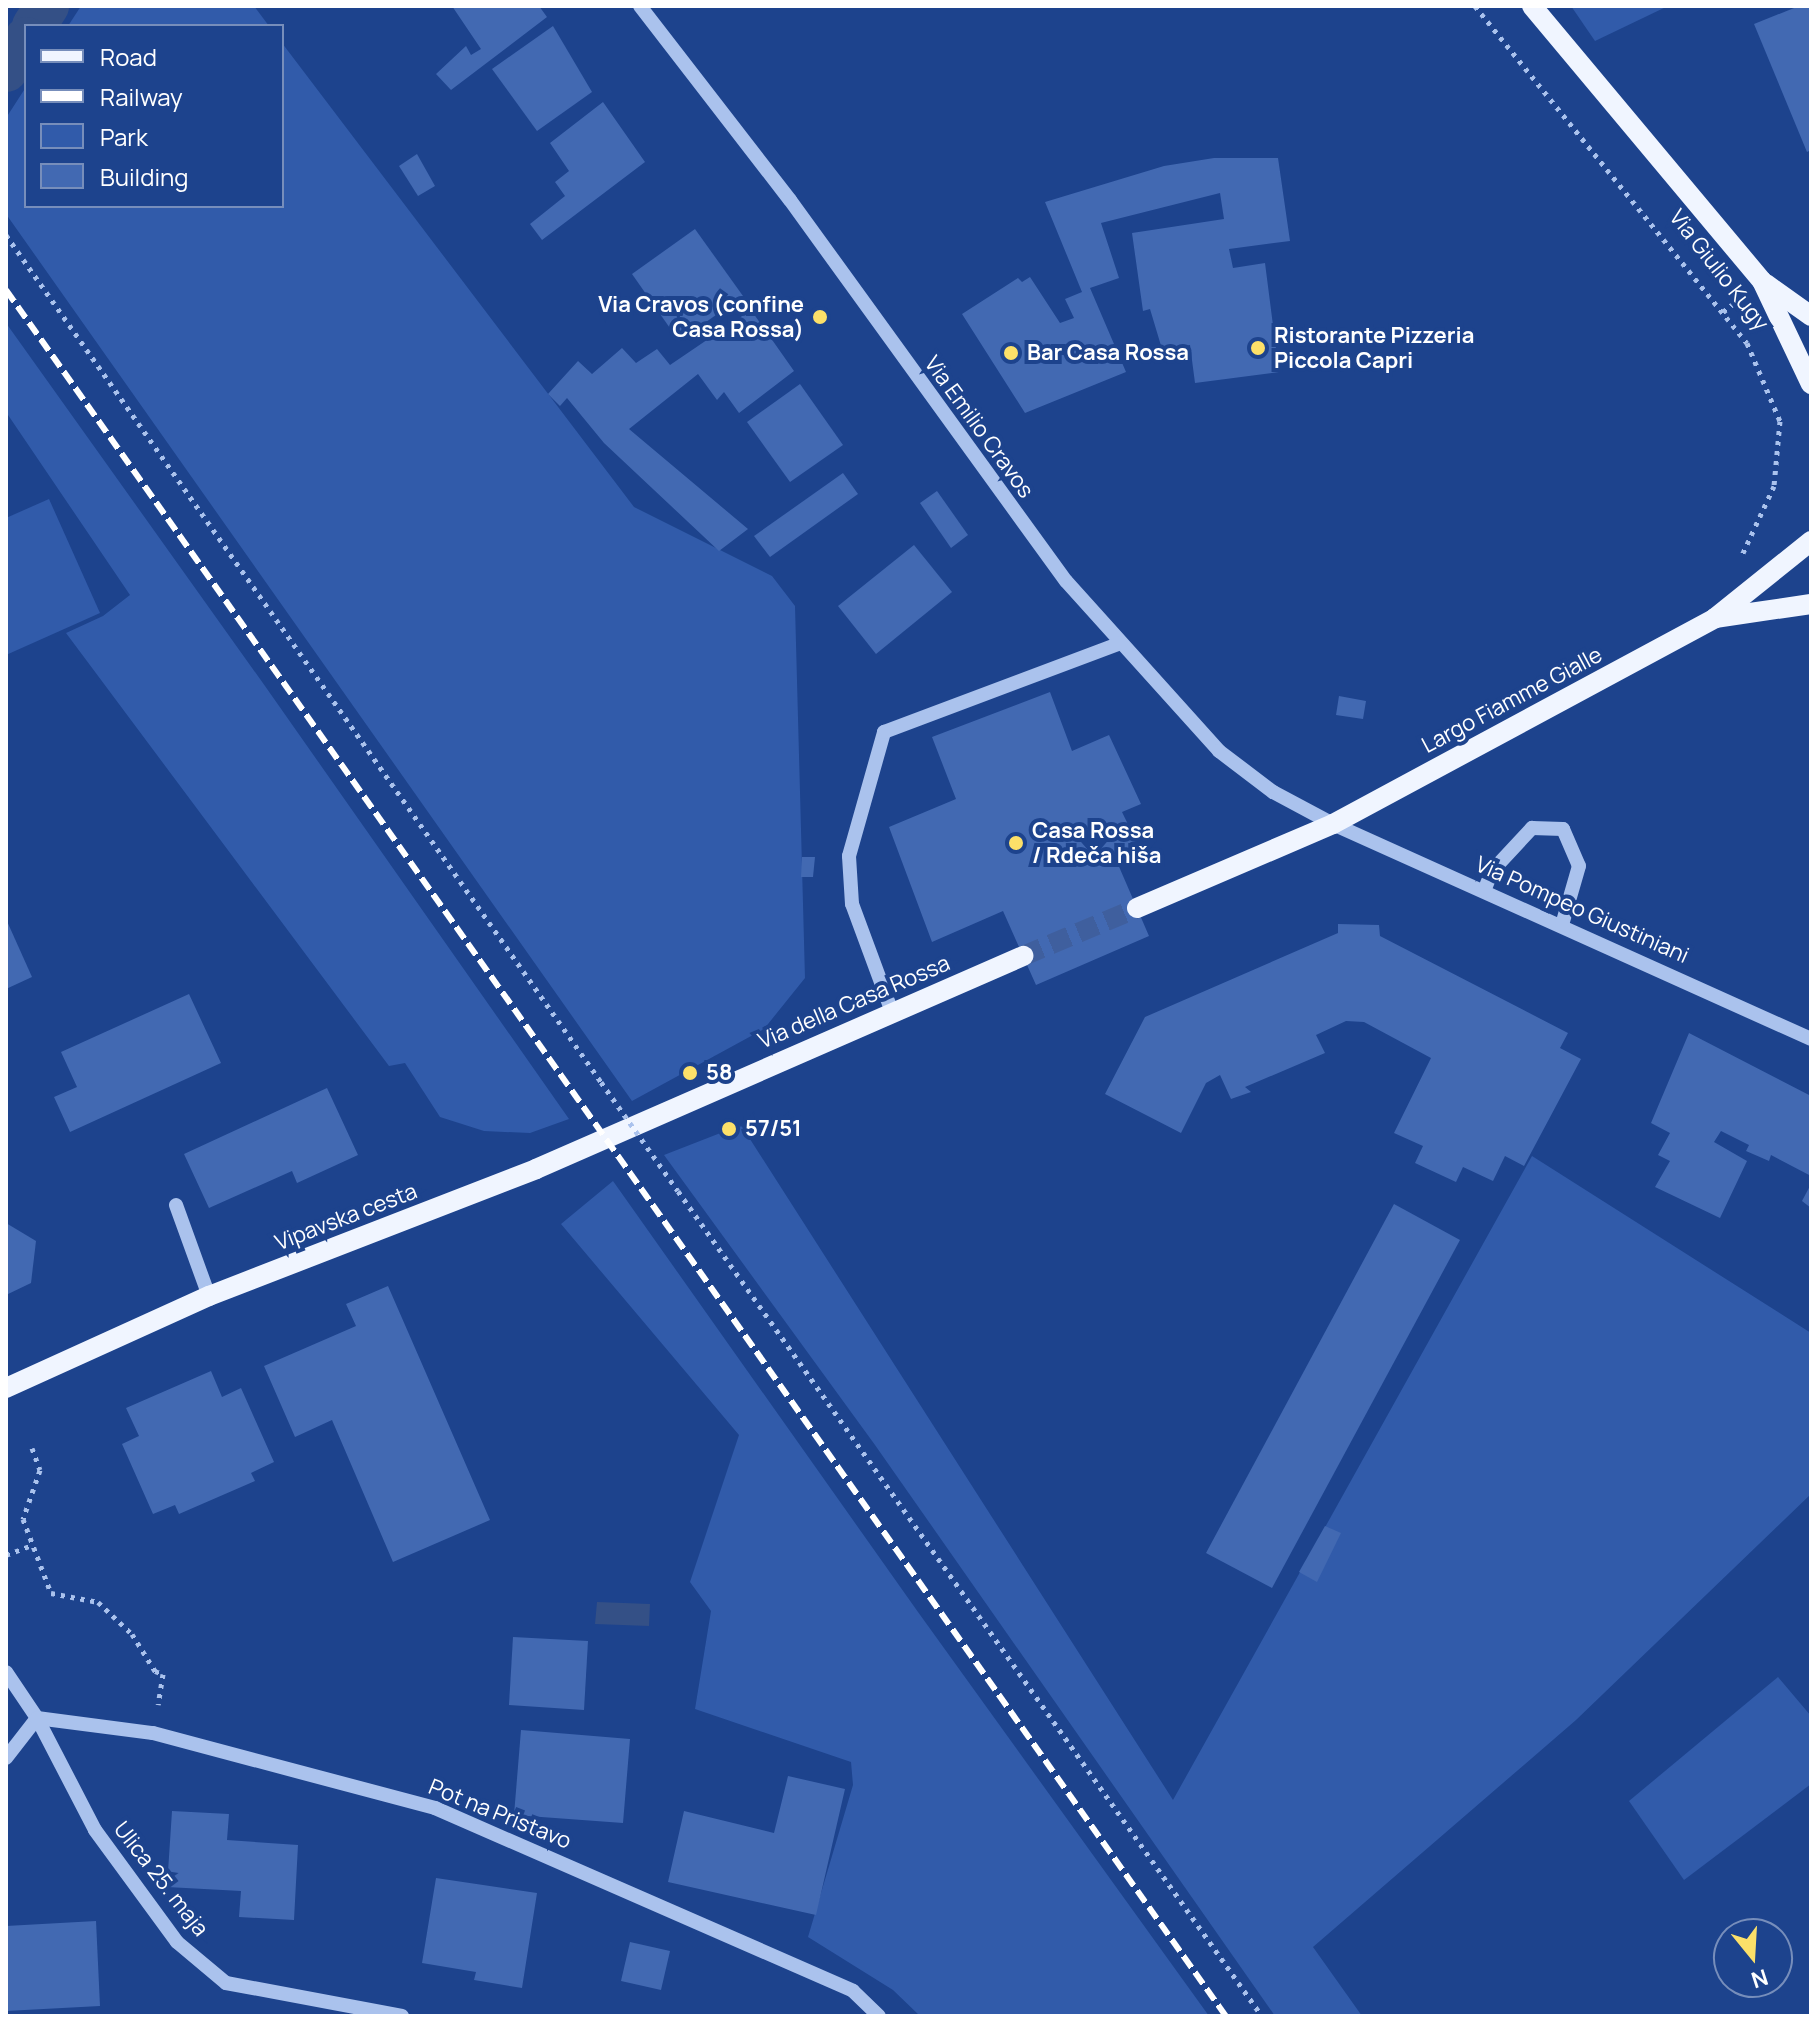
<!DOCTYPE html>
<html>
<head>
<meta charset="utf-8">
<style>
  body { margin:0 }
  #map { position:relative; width:1817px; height:2022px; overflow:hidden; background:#1d438d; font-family:Manrope,sans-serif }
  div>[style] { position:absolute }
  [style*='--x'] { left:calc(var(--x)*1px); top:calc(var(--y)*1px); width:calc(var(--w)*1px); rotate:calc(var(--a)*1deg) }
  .green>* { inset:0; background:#315baa }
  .water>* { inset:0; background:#345086 }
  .canal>* { height:44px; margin:-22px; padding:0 22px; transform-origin:22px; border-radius:22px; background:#345086 }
  .building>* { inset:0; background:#4269b2 }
  .major-tunnel>* { height:20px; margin-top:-10px; transform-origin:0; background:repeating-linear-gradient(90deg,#3f5f9e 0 20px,transparent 0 30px) }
  .path>* { height:5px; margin-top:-2.5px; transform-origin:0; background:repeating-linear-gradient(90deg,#aac2ed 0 4px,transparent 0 10px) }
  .minor>* { height:14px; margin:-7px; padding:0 7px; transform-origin:7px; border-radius:7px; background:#aac2ed }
  .major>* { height:20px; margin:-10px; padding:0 10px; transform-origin:10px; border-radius:10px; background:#f0f5ff }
  .rail>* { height:6px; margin-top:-3px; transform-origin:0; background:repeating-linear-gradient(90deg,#fff 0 14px,transparent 0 20px) }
  .path-bridge>* { height:5px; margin-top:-2.5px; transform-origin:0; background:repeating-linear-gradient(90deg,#aac2ed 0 4px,transparent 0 10px) }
  .dots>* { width:22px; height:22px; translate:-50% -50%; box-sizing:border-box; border:4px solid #1d438d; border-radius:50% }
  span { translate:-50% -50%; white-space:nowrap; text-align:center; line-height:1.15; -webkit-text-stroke:8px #1d438d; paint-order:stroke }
  .street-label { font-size:22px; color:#fff }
  .poi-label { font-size:22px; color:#fff; font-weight:700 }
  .right { translate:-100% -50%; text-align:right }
  .left { translate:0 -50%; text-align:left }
  .frame { position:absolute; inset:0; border:8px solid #fff; pointer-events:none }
  .legend { position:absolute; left:24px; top:24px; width:260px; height:184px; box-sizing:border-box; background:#1d438d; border:2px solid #778ebb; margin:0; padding:10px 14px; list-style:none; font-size:24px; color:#fff }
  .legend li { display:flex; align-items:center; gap:16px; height:40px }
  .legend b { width:40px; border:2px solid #778ebb }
  .north { position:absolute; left:1713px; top:1918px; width:80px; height:80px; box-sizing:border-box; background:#1d438d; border:2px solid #778ebb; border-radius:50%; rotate:162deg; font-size:22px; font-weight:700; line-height:32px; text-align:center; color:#fff }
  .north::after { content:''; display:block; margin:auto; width:28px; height:36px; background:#fce069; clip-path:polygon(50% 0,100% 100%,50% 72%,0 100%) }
</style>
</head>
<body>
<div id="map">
  <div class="green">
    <i style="clip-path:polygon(81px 6px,254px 6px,269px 26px,68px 26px)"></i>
    <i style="clip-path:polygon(1571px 6px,1668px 6px,1595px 41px)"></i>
    <i style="clip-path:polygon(282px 43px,634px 507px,772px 576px,795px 606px,805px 978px,764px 1029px,632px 1101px,6px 214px,6px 118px,26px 87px,26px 206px,282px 206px)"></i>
    <i style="clip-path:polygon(6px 323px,265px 686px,569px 1119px,530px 1133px,484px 1131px,440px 1117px,405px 1063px,389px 1066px,66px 633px,103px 616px,130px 595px,6px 412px)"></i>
    <i style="clip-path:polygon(49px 499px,100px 613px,6px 655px,6px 518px)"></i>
    <i style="clip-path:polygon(741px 1125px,1173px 1800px,1532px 1156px,1811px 1333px,1811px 1494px,1576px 1720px,1313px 1947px,1362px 2016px,1275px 2016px,875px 1445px,664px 1155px)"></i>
    <i style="clip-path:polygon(613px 1181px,918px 1612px,1209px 2016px,920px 2016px,893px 1990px,808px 1937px,853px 1785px,851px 1762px,695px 1709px,711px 1611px,690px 1582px,739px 1435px,561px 1224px)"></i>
    <i style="clip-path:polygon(1778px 1677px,1811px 1716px,1811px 1784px,1684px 1880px,1629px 1801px)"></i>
  </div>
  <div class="water">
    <i style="clip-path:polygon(597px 1602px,650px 1604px,649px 1626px,595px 1624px)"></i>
  </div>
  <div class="canal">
    <i style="--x:34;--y:26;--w:24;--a:-57"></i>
    <i style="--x:6;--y:70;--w:37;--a:-57"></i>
  </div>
  <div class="building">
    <i style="clip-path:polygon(452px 6px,539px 6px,547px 17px,451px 90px,436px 74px,466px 46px,471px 55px,481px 49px)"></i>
    <i style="clip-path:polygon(1799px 6px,1811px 6px,1811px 150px,1807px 152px,1754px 24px)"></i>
    <i style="clip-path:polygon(553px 26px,592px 92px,537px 131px,492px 69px)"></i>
    <i style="clip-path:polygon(603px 102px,645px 162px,542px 240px,530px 224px,565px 196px,555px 182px,569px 171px,550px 143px)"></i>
    <i style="clip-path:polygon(417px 154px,435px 186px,418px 196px,399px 166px)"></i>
    <i style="clip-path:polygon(1214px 158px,1278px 158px,1290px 241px,1229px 249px,1233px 268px,1265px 263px,1279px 372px,1195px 383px,1190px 345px,1162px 349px,1150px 309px,1143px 311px,1132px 233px,1224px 219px,1220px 193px,1101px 223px,1119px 278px,1090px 288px,1126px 372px,1025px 413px,962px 314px,1018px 278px,1022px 282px,1030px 277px,1060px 323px,1074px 318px,1065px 299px,1082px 292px,1045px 202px,1164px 166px)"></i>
    <i style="clip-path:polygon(695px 229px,743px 296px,679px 341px,632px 274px)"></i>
    <i style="clip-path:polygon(751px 310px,794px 371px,739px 413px,724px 392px,717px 400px,698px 374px,629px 429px,748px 529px,719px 551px,604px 443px,567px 398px,560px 406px,548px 394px,578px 361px,592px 374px,622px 348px,636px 363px,657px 349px,670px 365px)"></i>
    <i style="clip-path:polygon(800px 384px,843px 445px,790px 482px,747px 422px)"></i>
    <i style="clip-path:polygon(843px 473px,858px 494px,770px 557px,754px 536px)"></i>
    <i style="clip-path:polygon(937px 491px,968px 535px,951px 548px,920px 503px)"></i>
    <i style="clip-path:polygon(914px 545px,952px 592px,876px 654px,838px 606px)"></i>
    <i style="clip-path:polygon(1050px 692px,1072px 751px,1109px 735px,1141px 804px,1122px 812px,1141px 851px,1117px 862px,1149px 936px,1036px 985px,1003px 911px,932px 942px,889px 827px,956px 799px,932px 737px)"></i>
    <i style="clip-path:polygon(1339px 696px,1366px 701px,1363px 719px,1336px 715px)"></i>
    <i style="clip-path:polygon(802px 857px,815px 857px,813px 877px,801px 877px)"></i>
    <i style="clip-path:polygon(6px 919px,32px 977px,6px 989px)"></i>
    <i style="clip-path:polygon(1338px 924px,1379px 925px,1380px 936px,1568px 1033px,1560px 1048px,1581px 1059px,1524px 1166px,1505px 1156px,1493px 1181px,1463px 1167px,1456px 1182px,1415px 1163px,1423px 1146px,1394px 1133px,1431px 1058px,1364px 1022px,1346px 1021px,1316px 1035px,1325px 1053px,1245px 1087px,1251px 1092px,1231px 1099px,1220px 1075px,1206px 1083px,1181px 1133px,1105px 1094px,1145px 1017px,1338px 933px)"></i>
    <i style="clip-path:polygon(189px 994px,221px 1063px,70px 1132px,54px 1097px,77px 1087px,61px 1052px)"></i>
    <i style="clip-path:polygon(1689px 1033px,1811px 1096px,1811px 1176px,1771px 1155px,1769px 1161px,1746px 1151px,1749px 1145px,1721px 1131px,1714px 1142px,1747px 1161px,1720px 1218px,1655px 1187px,1670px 1161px,1658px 1155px,1670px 1133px,1651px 1123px)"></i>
    <i style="clip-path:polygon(327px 1088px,358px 1155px,297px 1183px,292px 1171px,209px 1208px,184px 1154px)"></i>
    <i style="clip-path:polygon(1811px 1184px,1811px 1208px,1802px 1201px)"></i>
    <i style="clip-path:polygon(1394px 1204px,1460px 1240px,1272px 1588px,1206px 1553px)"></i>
    <i style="clip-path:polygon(6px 1223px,36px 1241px,31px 1283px,6px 1295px)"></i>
    <i style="clip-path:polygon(388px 1286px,490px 1520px,393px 1562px,332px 1420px,295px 1437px,264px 1366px,356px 1326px,346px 1304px)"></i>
    <i style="clip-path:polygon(211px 1371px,222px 1397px,241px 1388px,274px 1462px,251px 1473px,255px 1481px,179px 1514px,175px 1505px,153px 1514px,122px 1444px,139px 1436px,126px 1408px)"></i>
    <i style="clip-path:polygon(1325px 1526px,1341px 1533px,1317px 1582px,1299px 1572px)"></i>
    <i style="clip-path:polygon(513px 1637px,588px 1641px,584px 1710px,509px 1705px)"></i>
    <i style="clip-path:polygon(521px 1730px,630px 1739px,623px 1823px,514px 1815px)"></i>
    <i style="clip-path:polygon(788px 1776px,845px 1789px,816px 1915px,668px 1882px,684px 1811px,774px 1833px)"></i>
    <i style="clip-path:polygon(172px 1811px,229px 1814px,227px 1840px,298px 1845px,294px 1920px,239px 1917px,241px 1891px,167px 1887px)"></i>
    <i style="clip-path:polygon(436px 1878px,537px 1893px,522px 1988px,474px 1980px,476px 1972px,422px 1963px)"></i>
    <i style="clip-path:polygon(96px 1921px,100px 2006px,6px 2011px,6px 1926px)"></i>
    <i style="clip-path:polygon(630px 1942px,670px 1951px,661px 1990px,621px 1981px)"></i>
  </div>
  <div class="major-tunnel">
    <i style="--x:1023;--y:956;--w:124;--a:-22.8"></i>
  </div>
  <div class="path">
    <i style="--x:1475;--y:6;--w:433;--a:51.1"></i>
    <i style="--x:1747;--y:343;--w:85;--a:67.1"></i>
    <i style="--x:1780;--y:421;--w:65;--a:95.3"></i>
    <i style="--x:1774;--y:486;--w:76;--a:114.9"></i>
    <i style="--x:6;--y:235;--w:1035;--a:54.91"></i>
    <i style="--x:1723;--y:312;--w:19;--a:-39"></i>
    <i style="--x:678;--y:1191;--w:1011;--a:54.71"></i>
    <i style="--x:32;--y:1448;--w:23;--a:70"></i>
    <i style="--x:40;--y:1470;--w:52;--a:109.1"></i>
    <i style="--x:23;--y:1519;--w:79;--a:69.3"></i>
    <i style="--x:51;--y:1593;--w:48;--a:10.8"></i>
    <i style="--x:98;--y:1602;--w:47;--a:43.3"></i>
    <i style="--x:132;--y:1634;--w:44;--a:58.1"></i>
    <i style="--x:155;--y:1671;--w:9;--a:21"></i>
    <i style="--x:163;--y:1674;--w:31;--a:99"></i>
    <i style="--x:6;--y:1555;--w:28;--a:-21"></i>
  </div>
  <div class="minor">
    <i style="--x:640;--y:6;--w:245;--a:52.3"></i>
    <i style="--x:790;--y:200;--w:470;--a:54.1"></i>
    <i style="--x:1066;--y:581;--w:229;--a:48"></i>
    <i style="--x:1219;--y:751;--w:68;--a:37.2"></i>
    <i style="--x:1273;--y:792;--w:68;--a:28.1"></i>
    <i style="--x:1333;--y:824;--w:524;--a:24.22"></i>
    <i style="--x:1484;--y:891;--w:22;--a:-68"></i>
    <i style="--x:1492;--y:871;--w:59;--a:-47.1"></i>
    <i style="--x:1532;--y:828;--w:31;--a:2"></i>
    <i style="--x:1563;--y:829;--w:40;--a:66.6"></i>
    <i style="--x:1579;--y:866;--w:61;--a:106.1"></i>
    <i style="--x:892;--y:1012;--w:115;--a:-110.3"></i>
    <i style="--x:852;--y:904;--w:48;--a:-93.6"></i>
    <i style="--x:849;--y:856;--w:129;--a:-74.2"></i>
    <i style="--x:884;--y:732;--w:253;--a:-20.6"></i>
    <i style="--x:176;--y:1205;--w:97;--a:70.1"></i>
    <i style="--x:6;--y:1672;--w:55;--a:56"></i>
    <i style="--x:37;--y:1718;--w:117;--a:7.4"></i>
    <i style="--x:153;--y:1733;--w:292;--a:14.9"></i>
    <i style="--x:435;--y:1808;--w:456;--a:23.6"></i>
    <i style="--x:853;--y:1991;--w:36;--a:44"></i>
    <i style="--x:6;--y:1758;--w:51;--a:-52.2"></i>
    <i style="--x:37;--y:1718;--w:126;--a:62.6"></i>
    <i style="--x:95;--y:1830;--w:139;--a:53.8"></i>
    <i style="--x:177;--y:1942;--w:64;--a:39.9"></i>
    <i style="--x:226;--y:1983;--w:179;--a:10.6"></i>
  </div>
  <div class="major">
    <i style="--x:1532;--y:6;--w:359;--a:50.1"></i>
    <i style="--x:1762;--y:281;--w:114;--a:64.6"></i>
    <i style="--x:1766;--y:284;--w:55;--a:35.4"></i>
    <i style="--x:1715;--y:618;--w:97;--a:-8.3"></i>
    <i style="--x:1137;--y:908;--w:213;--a:-23.2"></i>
    <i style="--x:1333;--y:824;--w:434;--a:-28.3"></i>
    <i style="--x:1715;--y:618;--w:123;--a:-38.7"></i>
    <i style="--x:6;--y:1388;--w:223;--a:-24.4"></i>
    <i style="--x:209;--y:1296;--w:351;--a:-21.2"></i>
    <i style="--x:536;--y:1169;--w:532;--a:-23.62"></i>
  </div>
  <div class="rail">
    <i style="--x:6;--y:290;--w:2114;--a:54.75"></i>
  </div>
  <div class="path-bridge">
    <i style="--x:601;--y:1082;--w:133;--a:54.8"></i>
  </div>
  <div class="dots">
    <i style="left:820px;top:317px;background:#fce069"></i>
    <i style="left:1258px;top:348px;background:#fce069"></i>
    <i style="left:1011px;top:353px;background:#fce069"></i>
    <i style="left:1016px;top:843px;background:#fce069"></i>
    <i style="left:690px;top:1073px;background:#fce069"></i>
    <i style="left:729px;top:1129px;background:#fce069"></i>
  </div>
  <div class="street-label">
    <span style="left:1719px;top:270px;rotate:52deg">Via Giulio Kugy</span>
    <span style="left:979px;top:427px;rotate:54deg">Via Emilio Cravos</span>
    <span style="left:1512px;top:700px;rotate:-28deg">Largo Fiamme Gialle</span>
    <span style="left:1582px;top:910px;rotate:24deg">Via Pompeo Giustiniani</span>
    <span style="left:854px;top:1002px;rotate:-23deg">Via della Casa Rossa</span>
    <span style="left:346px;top:1217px;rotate:-21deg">Vipavska cesta</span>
    <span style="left:500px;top:1814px;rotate:22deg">Pot na Pristavo</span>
    <span style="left:161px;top:1879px;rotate:52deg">Ulica 25. maja</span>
  </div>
  <div class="poi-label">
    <span class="right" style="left:804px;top:317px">Via Cravos (confine<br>Casa Rossa)</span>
    <span class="left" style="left:1274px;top:348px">Ristorante Pizzeria<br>Piccola Capri</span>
    <span class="left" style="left:1027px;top:353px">Bar Casa Rossa</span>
    <span class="left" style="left:1032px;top:843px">Casa Rossa<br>/ Rdeča hiša</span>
    <span class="left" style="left:706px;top:1073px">58</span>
    <span class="left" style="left:745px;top:1129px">57/51</span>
  </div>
  <div class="frame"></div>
  <ul class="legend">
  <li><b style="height:10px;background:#f0f5ff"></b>Road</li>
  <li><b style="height:10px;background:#fff"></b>Railway</li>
  <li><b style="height:22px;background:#315baa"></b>Park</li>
  <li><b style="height:22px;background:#4269b2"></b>Building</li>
  </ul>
  <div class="north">N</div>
</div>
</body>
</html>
